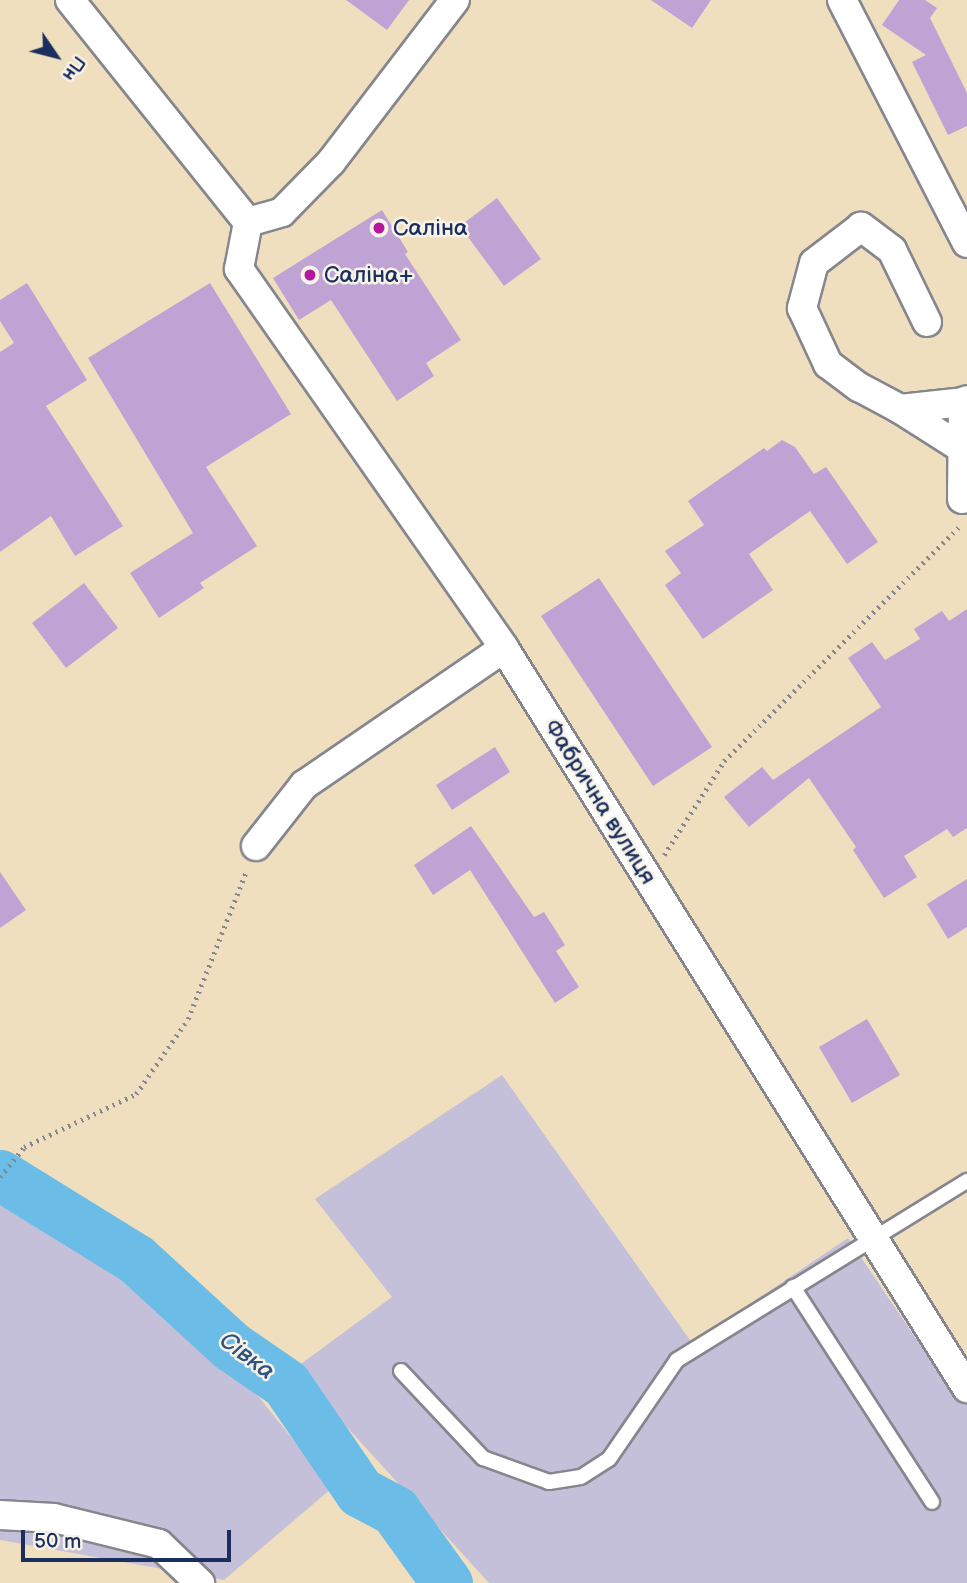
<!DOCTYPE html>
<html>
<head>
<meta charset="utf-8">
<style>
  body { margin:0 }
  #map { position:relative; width:967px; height:1583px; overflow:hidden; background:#f0dfbf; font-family:"Balsamiq Sans",sans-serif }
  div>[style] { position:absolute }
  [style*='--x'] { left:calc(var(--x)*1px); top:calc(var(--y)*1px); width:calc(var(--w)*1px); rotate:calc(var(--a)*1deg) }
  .industrial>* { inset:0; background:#c5c0da }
  .river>* { height:51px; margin:-25.5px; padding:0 25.5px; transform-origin:25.5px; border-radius:25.5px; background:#6bbde7 }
  .building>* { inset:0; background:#bea3d4 }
  .path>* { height:4.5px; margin-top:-2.25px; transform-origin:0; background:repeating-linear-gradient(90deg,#86878e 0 2px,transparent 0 7px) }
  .roads { filter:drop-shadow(2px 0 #86878e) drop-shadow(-2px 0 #86878e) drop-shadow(0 2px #86878e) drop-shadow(0 -2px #86878e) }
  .service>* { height:14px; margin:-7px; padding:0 7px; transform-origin:7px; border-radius:7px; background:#fff }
  .minor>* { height:28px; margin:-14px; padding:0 14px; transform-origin:14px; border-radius:14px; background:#fff }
  .dots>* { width:19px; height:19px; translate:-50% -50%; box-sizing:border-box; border:4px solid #f7f3e8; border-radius:50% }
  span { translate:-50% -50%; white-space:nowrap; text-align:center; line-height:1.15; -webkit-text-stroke:5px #f7f3e8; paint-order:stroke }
  .poi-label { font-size:23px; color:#1b2f5e }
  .left { translate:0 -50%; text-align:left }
  .street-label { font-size:23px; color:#1b2f5e }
  .water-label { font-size:24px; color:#2f5280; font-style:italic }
  .north { position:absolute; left:21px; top:21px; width:70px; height:70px; -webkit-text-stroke:5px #f7f3e8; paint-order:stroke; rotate:125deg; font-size:19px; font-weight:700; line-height:28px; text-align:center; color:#1b2f5e }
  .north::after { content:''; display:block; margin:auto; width:24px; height:32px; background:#1b2f5e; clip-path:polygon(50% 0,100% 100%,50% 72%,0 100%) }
  .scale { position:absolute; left:21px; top:1530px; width:210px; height:32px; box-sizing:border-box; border:4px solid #1b2f5e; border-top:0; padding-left:9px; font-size:21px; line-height:24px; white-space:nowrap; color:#1b2f5e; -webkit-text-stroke:5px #f7f3e8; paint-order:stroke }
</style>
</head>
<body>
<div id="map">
  <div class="industrial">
    <i style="clip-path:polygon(502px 1075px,692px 1343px,848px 1238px,948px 1386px,967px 1378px,967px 1583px,489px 1583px,294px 1369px,392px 1297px,315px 1199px)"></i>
    <i style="clip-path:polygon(0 1205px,123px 1275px,230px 1361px,332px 1488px,224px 1580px,0 1540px)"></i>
  </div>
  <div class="river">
    <i style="--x:0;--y:1175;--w:160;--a:31.7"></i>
    <i style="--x:136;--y:1259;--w:129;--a:42.5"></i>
    <i style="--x:231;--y:1346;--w:67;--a:34.6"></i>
    <i style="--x:286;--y:1384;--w:131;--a:55.6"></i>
    <i style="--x:360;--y:1492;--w:40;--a:28"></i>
    <i style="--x:395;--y:1511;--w:89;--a:54.2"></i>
  </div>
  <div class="building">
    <i style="clip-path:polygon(346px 0,409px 0,387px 30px)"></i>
    <i style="clip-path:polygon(651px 0,711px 0,692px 28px)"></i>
    <i style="clip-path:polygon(899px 0,925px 0,937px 8px,930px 18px,967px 93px,967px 126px,948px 135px,912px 62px,926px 55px,882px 25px)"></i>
    <i style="clip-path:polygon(497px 198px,541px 259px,504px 286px,460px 226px)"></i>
    <i style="clip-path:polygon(382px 210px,408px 252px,405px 254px,461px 340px,426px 363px,434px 376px,397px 401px,331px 300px,299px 320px,273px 278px)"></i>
    <i style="clip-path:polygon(27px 283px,87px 380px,46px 406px,123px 526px,75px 556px,51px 516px,0 552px,0 352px,14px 343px,0 321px,0 300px)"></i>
    <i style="clip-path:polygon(210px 283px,291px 414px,206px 467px,257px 546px,200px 583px,204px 588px,159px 618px,130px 573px,193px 533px,88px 358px)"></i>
    <i style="clip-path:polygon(782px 440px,795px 447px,814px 474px,826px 467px,878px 542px,847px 564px,810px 511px,749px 554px,773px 590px,703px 639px,665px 585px,681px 573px,665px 551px,704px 525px,688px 501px,764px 448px,767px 451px)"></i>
    <i style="clip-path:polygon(599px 578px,712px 747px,653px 786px,541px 616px)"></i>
    <i style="clip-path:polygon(84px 583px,118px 628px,66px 668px,32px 623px)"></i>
    <i style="clip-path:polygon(967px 609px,967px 828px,953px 837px,947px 829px,904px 856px,917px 877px,884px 898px,853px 850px,856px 847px,809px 778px,749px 827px,724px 797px,762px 767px,773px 780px,881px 707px,848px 658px,872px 642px,885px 660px,920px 639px,914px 629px,942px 611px,949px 621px)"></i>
    <i style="clip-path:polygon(495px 747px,510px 772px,452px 810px,436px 785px)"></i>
    <i style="clip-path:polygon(471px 826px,534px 917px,544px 912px,565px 945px,556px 951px,579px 987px,555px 1003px,470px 870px,433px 895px,414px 865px)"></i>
    <i style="clip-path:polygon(0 872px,26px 910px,0 928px)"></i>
    <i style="clip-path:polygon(967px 879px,967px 927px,948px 939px,927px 904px)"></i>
    <i style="clip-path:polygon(867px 1019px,900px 1075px,852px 1103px,819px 1047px)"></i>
  </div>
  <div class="path">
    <i style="--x:664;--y:855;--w:112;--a:-57.4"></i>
    <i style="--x:724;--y:761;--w:334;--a:-44.9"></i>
    <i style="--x:0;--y:1177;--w:38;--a:-51"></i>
    <i style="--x:24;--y:1147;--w:124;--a:-25.3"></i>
    <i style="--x:136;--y:1094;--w:91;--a:-55.3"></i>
    <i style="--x:188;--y:1019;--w:158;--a:-68.5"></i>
  </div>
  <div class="roads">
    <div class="service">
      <i style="--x:793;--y:1287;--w:256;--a:57.1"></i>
      <i style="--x:401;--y:1371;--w:120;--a:46.7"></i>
      <i style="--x:483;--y:1458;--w:70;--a:20"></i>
      <i style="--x:549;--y:1482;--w:32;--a:-9"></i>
      <i style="--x:581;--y:1477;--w:33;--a:-33"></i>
      <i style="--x:609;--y:1459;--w:120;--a:-55.5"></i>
      <i style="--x:677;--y:1360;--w:341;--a:-31.7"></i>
    </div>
    <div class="minor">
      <i style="--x:70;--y:0;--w:285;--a:51.3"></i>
      <i style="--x:842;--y:0;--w:273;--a:62.8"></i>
      <i style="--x:248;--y:222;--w:48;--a:100.8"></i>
      <i style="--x:239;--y:269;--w:462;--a:55"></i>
      <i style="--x:504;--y:648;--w:873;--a:57.97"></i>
      <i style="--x:248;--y:222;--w:35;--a:-16"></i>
      <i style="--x:282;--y:212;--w:70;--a:-45.6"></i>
      <i style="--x:331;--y:162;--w:204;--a:-52.6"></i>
      <i style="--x:927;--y:322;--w:80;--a:-115.9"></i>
      <i style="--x:892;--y:250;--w:39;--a:-143"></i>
      <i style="--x:861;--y:227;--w:59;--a:142.5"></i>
      <i style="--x:814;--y:263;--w:47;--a:104.9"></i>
      <i style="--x:802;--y:308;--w:62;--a:65.1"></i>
      <i style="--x:828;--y:364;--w:39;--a:37"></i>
      <i style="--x:859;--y:387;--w:47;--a:28.2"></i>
      <i style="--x:900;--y:409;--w:63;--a:-6.3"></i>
      <i style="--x:900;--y:409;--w:75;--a:32.4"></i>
      <i style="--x:962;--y:499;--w:97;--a:-89.4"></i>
      <i style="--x:963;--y:402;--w:4;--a:-27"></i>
      <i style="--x:256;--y:846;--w:78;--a:-51.8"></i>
      <i style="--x:304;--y:785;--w:242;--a:-34.4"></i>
      <i style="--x:0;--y:1515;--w:54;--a:3.2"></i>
      <i style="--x:54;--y:1518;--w:108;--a:13.9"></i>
      <i style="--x:159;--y:1544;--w:57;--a:43.6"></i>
    </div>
  </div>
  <div class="dots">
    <i style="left:379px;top:228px;background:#b5179e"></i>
    <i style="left:310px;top:275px;background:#b5179e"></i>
  </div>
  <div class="poi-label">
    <span class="left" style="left:393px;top:228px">Саліна</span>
    <span class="left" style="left:324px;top:275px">Саліна+</span>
  </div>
  <div class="street-label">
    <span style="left:600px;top:802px;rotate:58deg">Фабрична вулиця</span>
  </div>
  <div class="water-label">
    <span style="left:247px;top:1356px;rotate:37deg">Сівка</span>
  </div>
  <div class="north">Пн</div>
  <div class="scale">50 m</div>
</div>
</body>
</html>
